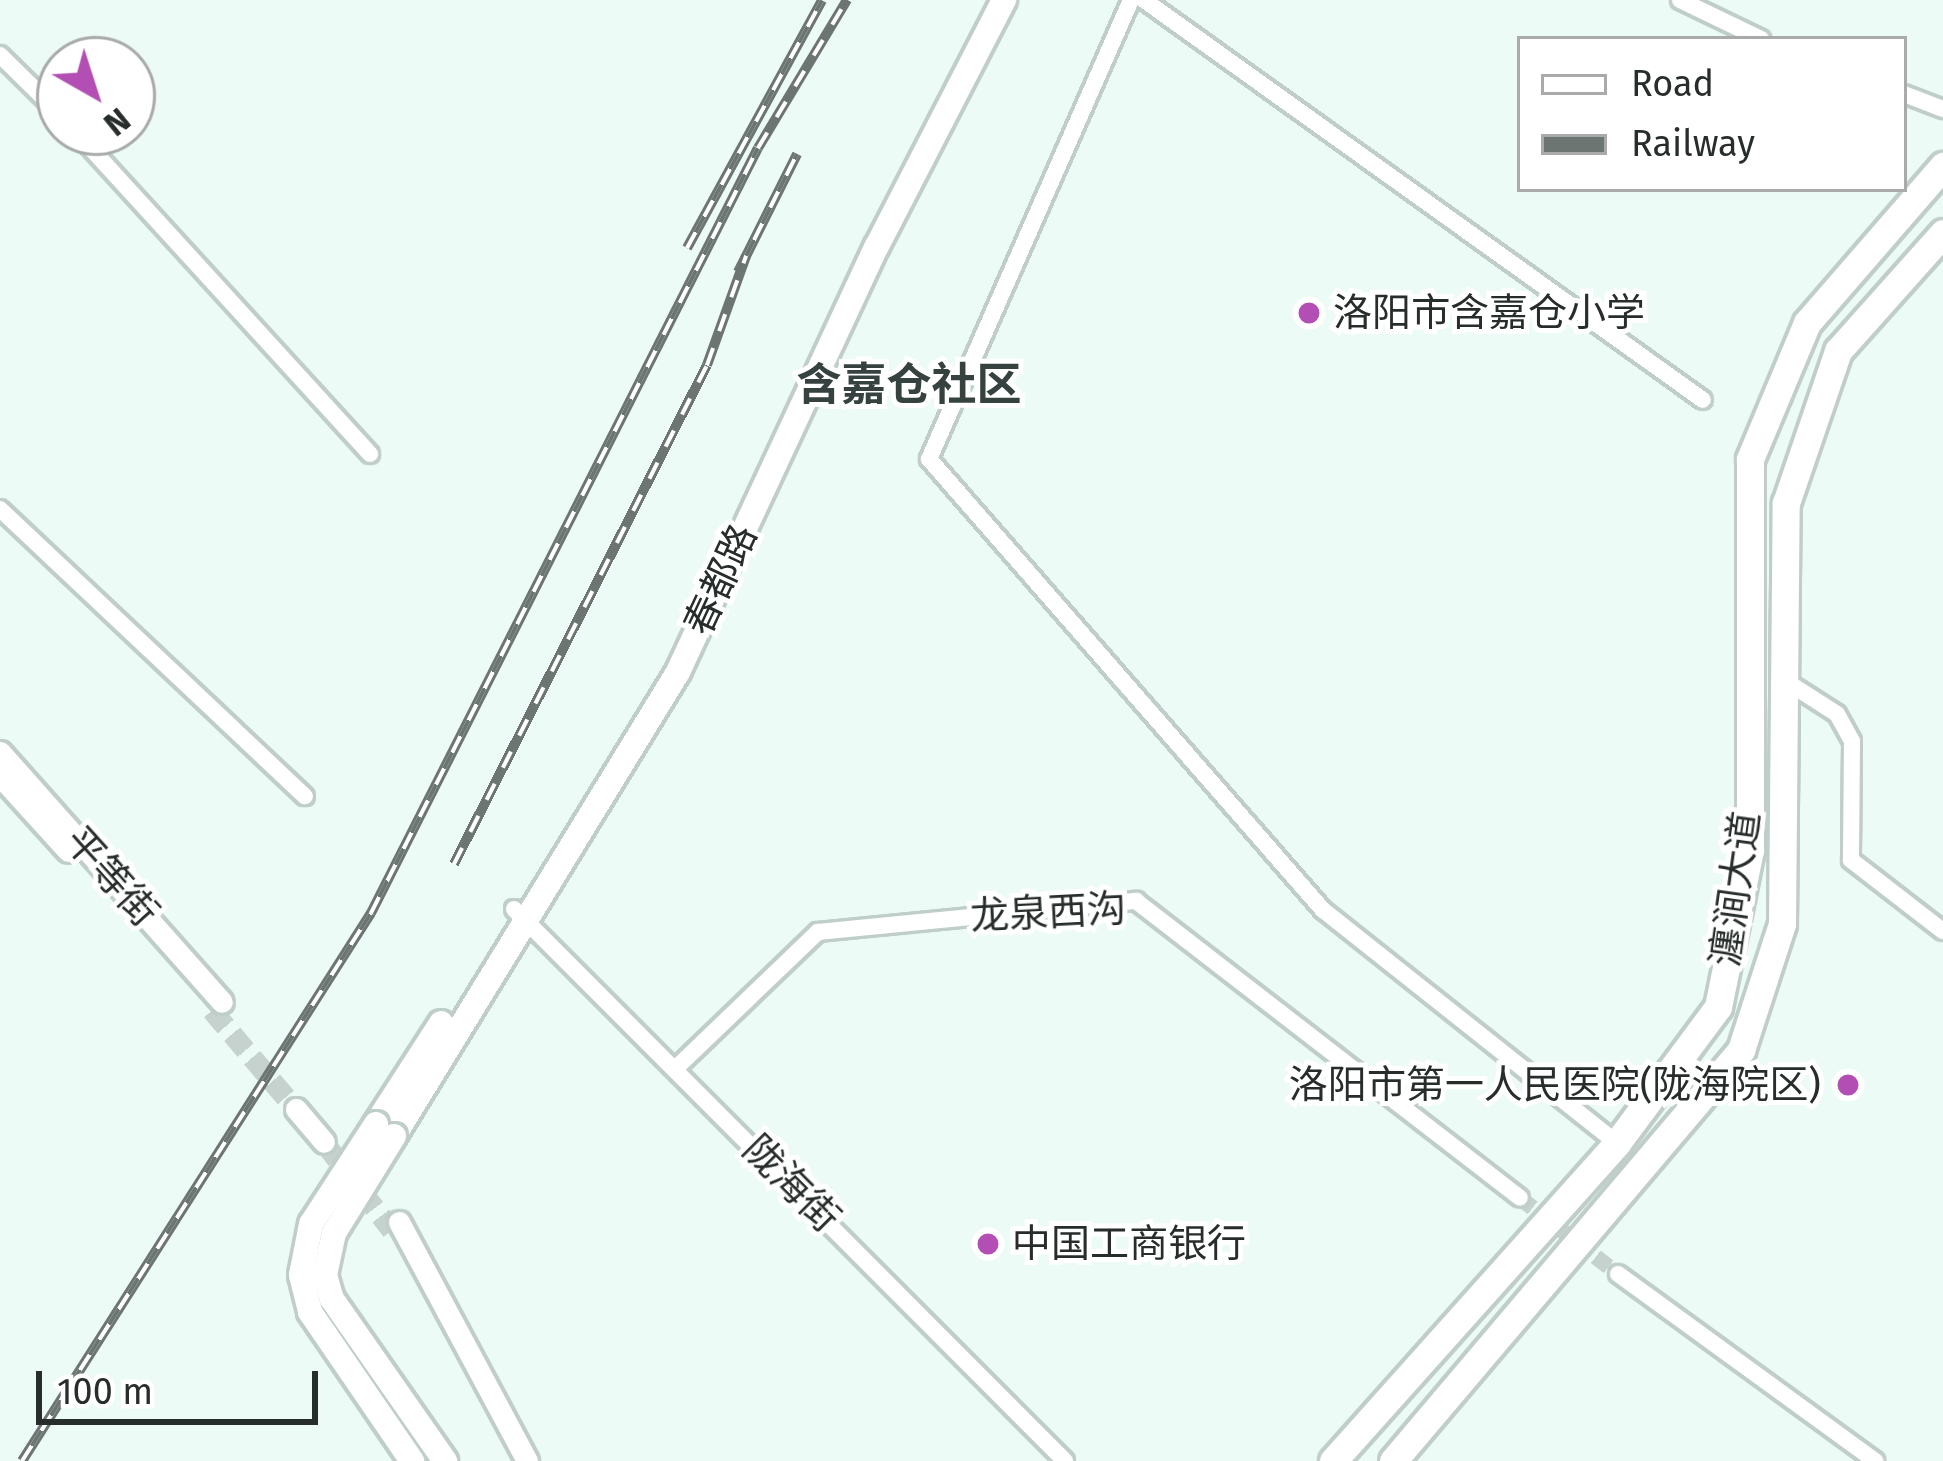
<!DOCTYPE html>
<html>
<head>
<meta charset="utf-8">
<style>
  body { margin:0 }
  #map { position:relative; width:1943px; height:1461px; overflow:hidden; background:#ecfbf6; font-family:"Fira Sans","Noto Sans SC",sans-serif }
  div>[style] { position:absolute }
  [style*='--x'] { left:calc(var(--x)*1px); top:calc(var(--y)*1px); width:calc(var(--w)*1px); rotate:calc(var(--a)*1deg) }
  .minor-tunnel>* { height:16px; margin-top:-8px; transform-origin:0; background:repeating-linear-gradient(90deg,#c5d2cd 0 16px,transparent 0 24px) }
  .tertiary-tunnel>* { height:21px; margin-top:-10.5px; transform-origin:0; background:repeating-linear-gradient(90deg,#c5d2cd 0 21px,transparent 0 31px) }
  .roads { filter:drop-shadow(3px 0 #c0ceca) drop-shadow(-3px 0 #c0ceca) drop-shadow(0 3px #c0ceca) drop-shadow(0 -3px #c0ceca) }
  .minor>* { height:16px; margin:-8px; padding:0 8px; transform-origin:8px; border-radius:8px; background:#fff }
  .tertiary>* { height:21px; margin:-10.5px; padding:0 10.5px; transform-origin:10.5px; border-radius:10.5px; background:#fff }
  .secondary>* { height:24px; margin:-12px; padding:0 12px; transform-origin:12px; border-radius:12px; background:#fff }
  .primary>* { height:27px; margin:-13.5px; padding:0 13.5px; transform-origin:13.5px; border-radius:13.5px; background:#fff }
  .rail>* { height:10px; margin-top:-5px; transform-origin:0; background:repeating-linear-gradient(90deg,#fff 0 18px,#6c7572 0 36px); box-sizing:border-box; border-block:3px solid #6c7572 }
  .bridges { filter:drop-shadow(3px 0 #c0ceca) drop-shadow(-3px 0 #c0ceca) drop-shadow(0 3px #c0ceca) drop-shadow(0 -3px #c0ceca) }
  .secondary-bridge>* { height:24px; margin:-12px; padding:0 12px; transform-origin:12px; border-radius:12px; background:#fff }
  .dots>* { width:33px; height:33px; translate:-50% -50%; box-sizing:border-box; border:6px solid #fff; border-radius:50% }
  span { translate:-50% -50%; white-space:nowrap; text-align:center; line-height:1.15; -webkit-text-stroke:10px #fff; paint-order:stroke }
  .poi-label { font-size:39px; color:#272d2b }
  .left { translate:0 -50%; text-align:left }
  .right { translate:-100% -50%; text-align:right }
  .street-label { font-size:39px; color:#272d2b }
  .quarter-label { font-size:45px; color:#36423f; font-weight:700 }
  .legend { position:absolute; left:1517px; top:36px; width:390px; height:156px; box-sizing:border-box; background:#fff; border:3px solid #a9abaa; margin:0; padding:15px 21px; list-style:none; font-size:36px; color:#272d2b }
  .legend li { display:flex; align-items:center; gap:24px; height:60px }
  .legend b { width:60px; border:3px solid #a9abaa }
  .north { position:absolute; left:36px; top:36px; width:120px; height:120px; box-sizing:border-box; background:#fff; border:3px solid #a9abaa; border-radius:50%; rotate:141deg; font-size:33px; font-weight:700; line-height:48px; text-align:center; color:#272d2b }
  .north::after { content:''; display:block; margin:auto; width:42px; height:54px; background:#b34fb4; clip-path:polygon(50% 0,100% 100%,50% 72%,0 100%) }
  .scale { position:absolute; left:36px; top:1371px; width:282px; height:54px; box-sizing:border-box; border:6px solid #272d2b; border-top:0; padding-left:15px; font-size:36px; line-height:42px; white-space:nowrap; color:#272d2b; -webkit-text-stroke:9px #fff; paint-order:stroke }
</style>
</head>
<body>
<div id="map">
  <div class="minor-tunnel">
    <i style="--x:1520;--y:1198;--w:124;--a:37.8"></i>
  </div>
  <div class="tertiary-tunnel">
    <i style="--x:212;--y:1010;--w:130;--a:49.7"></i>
    <i style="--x:324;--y:1142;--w:111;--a:52.3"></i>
  </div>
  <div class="roads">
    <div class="minor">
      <i style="--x:1131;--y:0;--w:501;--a:113.75"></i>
      <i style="--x:929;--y:459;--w:599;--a:48.86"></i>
      <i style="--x:1323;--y:910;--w:375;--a:38.4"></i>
      <i style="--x:1144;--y:0;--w:687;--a:35.59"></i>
      <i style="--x:1680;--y:0;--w:90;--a:25.7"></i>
      <i style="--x:0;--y:55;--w:84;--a:44.5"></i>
      <i style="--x:1904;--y:94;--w:42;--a:21"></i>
      <i style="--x:76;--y:132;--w:436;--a:47.6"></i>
      <i style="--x:0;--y:509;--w:419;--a:43.3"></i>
      <i style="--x:1784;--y:680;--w:63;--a:32.7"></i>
      <i style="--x:1837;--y:714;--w:31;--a:61"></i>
      <i style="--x:1852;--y:741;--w:119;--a:90.5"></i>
      <i style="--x:1851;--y:860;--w:116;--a:37.7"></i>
      <i style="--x:514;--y:909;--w:780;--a:45.05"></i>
      <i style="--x:676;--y:1068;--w:197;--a:-43.8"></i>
      <i style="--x:818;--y:932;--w:320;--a:-5.6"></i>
      <i style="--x:1136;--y:901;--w:485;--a:37.7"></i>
      <i style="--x:1618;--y:1274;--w:318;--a:36"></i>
    </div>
    <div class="tertiary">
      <i style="--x:0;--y:752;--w:334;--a:48.4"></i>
      <i style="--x:0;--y:776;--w:101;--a:47.8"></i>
      <i style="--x:296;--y:1109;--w:43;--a:49.7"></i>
      <i style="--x:399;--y:1222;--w:271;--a:61.8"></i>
    </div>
    <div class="secondary">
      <i style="--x:376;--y:1124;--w:120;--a:-57.2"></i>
      <i style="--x:394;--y:1136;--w:544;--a:-58.53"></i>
      <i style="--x:678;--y:672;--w:470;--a:-65"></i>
      <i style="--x:877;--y:246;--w:277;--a:-62.7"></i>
    </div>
    <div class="primary">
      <i style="--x:1333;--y:1461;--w:426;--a:-48.2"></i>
      <i style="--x:1617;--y:1143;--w:169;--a:-53.4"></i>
      <i style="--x:1718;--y:1007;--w:160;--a:-78.5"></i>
      <i style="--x:1750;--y:850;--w:391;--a:-90"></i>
      <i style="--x:1750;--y:459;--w:147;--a:-67.3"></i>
      <i style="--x:1807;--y:323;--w:208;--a:-49.1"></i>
      <i style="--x:1393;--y:1461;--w:539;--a:-49.74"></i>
      <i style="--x:1741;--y:1050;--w:133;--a:-72"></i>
      <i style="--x:1782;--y:924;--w:421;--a:-89.5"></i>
      <i style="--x:1786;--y:503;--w:161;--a:-71.1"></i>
      <i style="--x:1838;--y:351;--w:158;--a:-48.3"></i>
    </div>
  </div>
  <div class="rail">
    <i style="--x:687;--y:248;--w:282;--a:-61.4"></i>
    <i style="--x:738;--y:272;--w:132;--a:-63.4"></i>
    <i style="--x:454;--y:864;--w:559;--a:-63.11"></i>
    <i style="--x:707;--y:365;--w:116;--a:-70.3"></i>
    <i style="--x:22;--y:1461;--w:650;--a:-57.51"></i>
    <i style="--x:371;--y:913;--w:857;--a:-63.17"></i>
    <i style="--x:758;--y:148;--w:173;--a:-59"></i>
  </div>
  <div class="bridges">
    <div class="secondary-bridge">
      <i style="--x:376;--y:1124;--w:119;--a:123"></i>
      <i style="--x:311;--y:1224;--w:52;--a:101.1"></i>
      <i style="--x:301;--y:1275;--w:38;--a:76"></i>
      <i style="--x:310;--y:1312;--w:181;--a:55.6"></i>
      <i style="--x:394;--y:1136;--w:114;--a:121.7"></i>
      <i style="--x:334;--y:1233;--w:43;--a:102.1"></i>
      <i style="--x:325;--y:1275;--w:25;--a:74"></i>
      <i style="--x:332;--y:1299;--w:198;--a:55.1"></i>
    </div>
  </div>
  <div class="dots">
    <i style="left:1309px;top:313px;background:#b34fb4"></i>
    <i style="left:1848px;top:1085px;background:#b34fb4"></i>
    <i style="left:988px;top:1244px;background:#b34fb4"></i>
  </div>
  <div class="poi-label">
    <span class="left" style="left:1333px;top:313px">洛阳市含嘉仓小学</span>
    <span class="right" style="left:1821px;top:1085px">洛阳市第一人民医院(陇海院区)</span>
    <span class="left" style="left:1012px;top:1244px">中国工商银行</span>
  </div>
  <div class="street-label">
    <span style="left:721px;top:580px;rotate:-65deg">春都路</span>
    <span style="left:111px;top:877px;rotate:48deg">平等街</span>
    <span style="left:1736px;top:889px;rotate:-82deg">瀍涧大道</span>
    <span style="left:1048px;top:913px;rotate:-3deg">龙泉西沟</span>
    <span style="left:791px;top:1184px;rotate:45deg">陇海街</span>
  </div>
  <div class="quarter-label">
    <span style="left:909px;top:386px">含嘉仓社区</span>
  </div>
  <ul class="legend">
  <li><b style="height:15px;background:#fff"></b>Road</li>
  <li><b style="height:15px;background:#6c7572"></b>Railway</li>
  </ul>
  <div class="north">N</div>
  <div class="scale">100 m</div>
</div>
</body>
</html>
